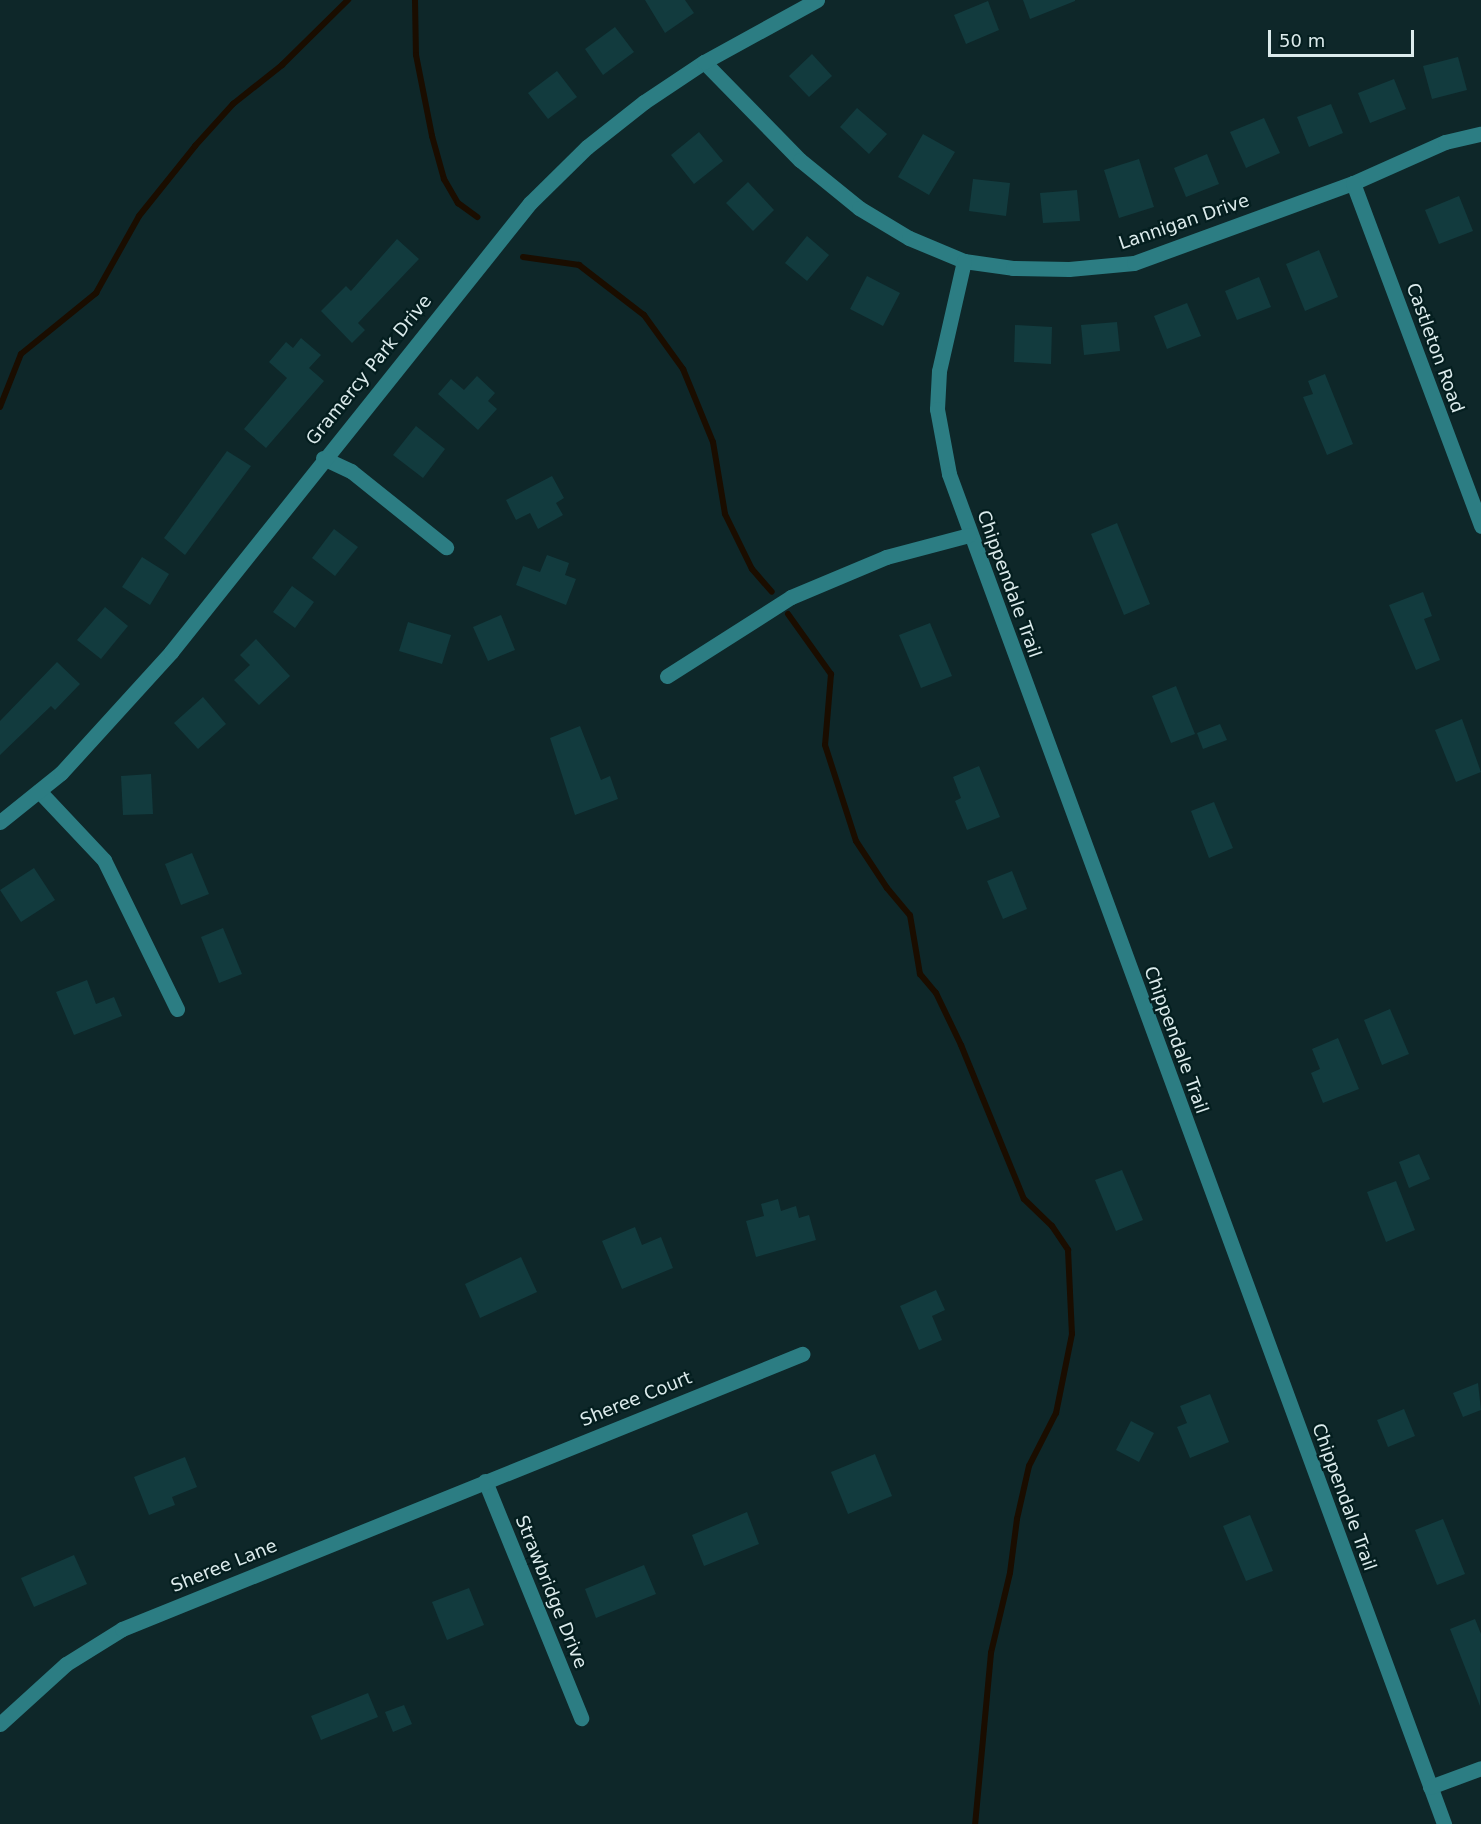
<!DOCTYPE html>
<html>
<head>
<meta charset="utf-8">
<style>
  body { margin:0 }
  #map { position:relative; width:1481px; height:1824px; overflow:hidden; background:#0e2729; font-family:"DejaVu Sans",sans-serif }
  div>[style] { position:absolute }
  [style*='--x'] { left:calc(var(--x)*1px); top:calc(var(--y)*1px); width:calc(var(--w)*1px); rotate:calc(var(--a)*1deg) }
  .stream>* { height:6px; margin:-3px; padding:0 3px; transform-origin:3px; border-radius:3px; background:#1a0d00 }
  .building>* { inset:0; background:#123b3e }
  .minor>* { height:15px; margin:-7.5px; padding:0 7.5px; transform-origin:7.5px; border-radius:7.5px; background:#2c7d83 }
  span { translate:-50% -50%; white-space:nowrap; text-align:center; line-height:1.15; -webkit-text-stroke:4.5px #041e1f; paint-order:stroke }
  .street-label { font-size:18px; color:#dcebec }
  .scale { position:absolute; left:1268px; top:30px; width:146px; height:27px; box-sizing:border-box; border:3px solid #dcebec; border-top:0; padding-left:8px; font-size:18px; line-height:21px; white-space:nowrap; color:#dcebec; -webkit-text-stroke:4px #041e1f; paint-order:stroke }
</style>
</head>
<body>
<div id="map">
  <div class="stream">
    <i style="--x:415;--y:0;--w:55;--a:89"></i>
    <i style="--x:416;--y:55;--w:83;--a:78.8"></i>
    <i style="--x:432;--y:136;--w:45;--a:74.4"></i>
    <i style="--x:444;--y:179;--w:28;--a:60"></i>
    <i style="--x:458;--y:203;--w:24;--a:36"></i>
    <i style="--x:523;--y:257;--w:57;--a:8.1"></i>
    <i style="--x:579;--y:265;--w:82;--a:37.6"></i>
    <i style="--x:644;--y:315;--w:67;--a:54.2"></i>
    <i style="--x:683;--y:369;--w:79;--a:67.7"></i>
    <i style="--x:713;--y:442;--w:73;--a:80.5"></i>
    <i style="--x:725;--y:514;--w:61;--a:63.9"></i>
    <i style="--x:752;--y:569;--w:30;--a:49"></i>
    <i style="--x:0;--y:407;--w:57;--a:-68.4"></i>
    <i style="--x:21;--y:354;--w:97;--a:-39.1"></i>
    <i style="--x:96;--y:293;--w:88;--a:-60.8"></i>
    <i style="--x:139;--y:216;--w:90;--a:-51.3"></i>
    <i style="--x:195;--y:146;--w:57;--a:-47.9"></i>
    <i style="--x:233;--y:104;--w:63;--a:-38.5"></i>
    <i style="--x:282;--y:65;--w:93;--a:-44.6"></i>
    <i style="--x:788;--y:614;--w:74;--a:54.4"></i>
    <i style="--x:831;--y:674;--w:71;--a:94.8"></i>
    <i style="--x:825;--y:745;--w:101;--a:72.1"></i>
    <i style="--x:856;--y:841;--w:56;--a:56.6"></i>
    <i style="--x:887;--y:888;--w:35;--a:50"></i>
    <i style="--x:910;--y:915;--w:60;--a:80.4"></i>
    <i style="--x:920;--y:974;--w:25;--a:50"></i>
    <i style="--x:936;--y:993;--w:58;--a:64.3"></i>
    <i style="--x:961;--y:1045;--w:166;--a:67.8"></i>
    <i style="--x:1024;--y:1199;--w:39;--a:44"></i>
    <i style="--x:1052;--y:1226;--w:29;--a:56"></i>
    <i style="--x:1068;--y:1250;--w:84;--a:87.3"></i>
    <i style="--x:1072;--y:1334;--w:81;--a:101.4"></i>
    <i style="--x:1056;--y:1413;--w:59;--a:117"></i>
    <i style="--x:1029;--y:1466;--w:54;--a:102.8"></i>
    <i style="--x:1017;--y:1519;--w:54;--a:97.4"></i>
    <i style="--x:1010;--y:1573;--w:82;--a:103.4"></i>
    <i style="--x:991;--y:1653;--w:172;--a:95.3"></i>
  </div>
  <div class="building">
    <i style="clip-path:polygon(645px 0,685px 0,694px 13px,665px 33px)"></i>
    <i style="clip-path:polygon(1023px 0,1075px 0,1075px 1px,1030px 19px)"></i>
    <i style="clip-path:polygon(988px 1px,999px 30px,966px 44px,954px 15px)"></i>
    <i style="clip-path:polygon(615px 27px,634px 52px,603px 75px,585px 49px)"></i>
    <i style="clip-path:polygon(812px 54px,832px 76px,809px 97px,789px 76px)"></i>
    <i style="clip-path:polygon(1458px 57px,1467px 90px,1432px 99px,1423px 66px)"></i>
    <i style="clip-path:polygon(557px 71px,577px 97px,548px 119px,528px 93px)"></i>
    <i style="clip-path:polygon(1394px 79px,1406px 109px,1370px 123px,1358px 93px)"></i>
    <i style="clip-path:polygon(1331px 104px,1343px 133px,1309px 147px,1297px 117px)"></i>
    <i style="clip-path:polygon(857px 108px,887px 134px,869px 154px,840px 127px)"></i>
    <i style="clip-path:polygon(1264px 118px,1280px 153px,1246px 168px,1230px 132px)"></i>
    <i style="clip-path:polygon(699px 132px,723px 161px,694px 184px,671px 155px)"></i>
    <i style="clip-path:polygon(923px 134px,955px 152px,929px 195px,898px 177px)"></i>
    <i style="clip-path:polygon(1207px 154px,1219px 184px,1186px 197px,1174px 168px)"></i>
    <i style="clip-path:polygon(1139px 159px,1154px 207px,1119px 218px,1104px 170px)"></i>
    <i style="clip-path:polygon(973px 179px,1010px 183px,1006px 216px,969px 211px)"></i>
    <i style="clip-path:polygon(748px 182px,774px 210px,753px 231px,726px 203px)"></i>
    <i style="clip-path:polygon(1077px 190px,1080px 221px,1043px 223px,1040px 193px)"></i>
    <i style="clip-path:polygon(1459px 196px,1473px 231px,1439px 244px,1425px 210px)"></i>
    <i style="clip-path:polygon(807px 236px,829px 255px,807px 281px,785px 263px)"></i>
    <i style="clip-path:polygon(397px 239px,419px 259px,358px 323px,365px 330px,352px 343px,321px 311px,346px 286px,351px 291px)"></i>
    <i style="clip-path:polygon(1319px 250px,1338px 297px,1305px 311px,1286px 264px)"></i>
    <i style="clip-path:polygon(867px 276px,900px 293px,883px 326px,850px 309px)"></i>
    <i style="clip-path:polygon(1259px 277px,1271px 307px,1237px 320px,1225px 291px)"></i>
    <i style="clip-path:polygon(1187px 303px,1201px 336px,1167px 349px,1154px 316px)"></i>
    <i style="clip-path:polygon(1117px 322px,1120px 351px,1084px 355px,1081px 325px)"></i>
    <i style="clip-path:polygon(1015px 325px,1052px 327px,1051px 364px,1014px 362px)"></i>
    <i style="clip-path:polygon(301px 338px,321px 355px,309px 368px,324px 381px,266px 448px,244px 429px,287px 378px,269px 362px,286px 342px,293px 348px)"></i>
    <i style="clip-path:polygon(1325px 374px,1353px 444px,1327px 455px,1303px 397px,1313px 394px,1308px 381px)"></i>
    <i style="clip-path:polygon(477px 376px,495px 393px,488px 401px,497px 409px,478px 430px,438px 394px,451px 379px,464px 390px)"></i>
    <i style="clip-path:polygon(416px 426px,445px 449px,423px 478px,393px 455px)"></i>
    <i style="clip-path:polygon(227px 451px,251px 466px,185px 555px,164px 538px)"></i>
    <i style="clip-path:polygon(552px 476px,564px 498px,556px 503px,563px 515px,538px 529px,530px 513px,516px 520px,506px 500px)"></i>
    <i style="clip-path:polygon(1117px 523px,1150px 604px,1124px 615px,1091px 534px)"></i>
    <i style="clip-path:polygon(334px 529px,358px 547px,335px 576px,312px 558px)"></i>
    <i style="clip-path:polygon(547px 555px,569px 563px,565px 575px,576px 579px,566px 605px,516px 585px,523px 566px,540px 572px)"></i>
    <i style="clip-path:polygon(142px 557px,169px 574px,150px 605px,122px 587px)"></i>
    <i style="clip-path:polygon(292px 586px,314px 602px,295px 628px,273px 612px)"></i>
    <i style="clip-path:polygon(1423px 592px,1432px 616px,1424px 619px,1440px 660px,1416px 670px,1389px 605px)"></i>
    <i style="clip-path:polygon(105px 607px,128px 626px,101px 659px,77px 640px)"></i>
    <i style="clip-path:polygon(501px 615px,515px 650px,488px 661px,473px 627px)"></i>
    <i style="clip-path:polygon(408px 622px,451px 635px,442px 664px,399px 651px)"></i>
    <i style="clip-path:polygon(930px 623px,952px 676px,921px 688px,899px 635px)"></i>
    <i style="clip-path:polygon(256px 639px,290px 676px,259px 705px,234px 680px,250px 665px,240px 655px)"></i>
    <i style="clip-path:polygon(57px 662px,80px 684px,55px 710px,51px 706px,0 755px,0 721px)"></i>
    <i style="clip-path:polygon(1176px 686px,1195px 734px,1171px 743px,1152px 696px)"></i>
    <i style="clip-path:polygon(203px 697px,226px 724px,198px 749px,174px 723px)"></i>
    <i style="clip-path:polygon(1462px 719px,1481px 772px,1456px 782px,1435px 730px)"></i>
    <i style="clip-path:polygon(1220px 724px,1227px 740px,1203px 749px,1197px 733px)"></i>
    <i style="clip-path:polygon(580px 726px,601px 780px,610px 776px,618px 799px,575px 815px,550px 738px)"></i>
    <i style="clip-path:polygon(979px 766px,1000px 817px,967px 830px,955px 801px,961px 798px,953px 777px)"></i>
    <i style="clip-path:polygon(151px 774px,153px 814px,123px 815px,121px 776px)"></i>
    <i style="clip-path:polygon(1214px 802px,1233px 848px,1209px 858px,1191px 811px)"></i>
    <i style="clip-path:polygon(192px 853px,209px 894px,181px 905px,165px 864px)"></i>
    <i style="clip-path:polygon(34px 868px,55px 900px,21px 922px,0 890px)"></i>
    <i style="clip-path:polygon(1012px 871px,1027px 909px,1003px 919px,987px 881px)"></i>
    <i style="clip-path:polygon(223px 928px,242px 974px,219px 983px,201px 937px)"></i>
    <i style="clip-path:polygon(87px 980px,96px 1004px,114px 997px,122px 1016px,74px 1035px,56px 992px)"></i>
    <i style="clip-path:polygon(1390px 1009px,1409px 1054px,1382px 1065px,1364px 1020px)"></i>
    <i style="clip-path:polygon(1338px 1038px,1359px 1089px,1323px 1103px,1311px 1073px,1320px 1069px,1312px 1049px)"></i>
    <i style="clip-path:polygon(1419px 1154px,1430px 1179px,1409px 1188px,1399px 1162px)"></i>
    <i style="clip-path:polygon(1122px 1170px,1143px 1220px,1116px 1231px,1095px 1180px)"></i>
    <i style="clip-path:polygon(1396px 1181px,1415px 1230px,1386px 1242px,1367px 1192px)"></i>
    <i style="clip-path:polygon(778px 1199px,781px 1211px,796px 1206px,799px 1218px,809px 1215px,816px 1240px,756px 1257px,746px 1221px,764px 1216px,761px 1204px)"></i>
    <i style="clip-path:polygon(635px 1227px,642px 1245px,661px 1237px,673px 1268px,622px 1289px,602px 1241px)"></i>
    <i style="clip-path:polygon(521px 1257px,537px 1292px,480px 1318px,465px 1284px)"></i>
    <i style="clip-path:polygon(936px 1290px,945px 1310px,932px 1316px,942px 1340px,919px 1350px,900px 1306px)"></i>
    <i style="clip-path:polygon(1478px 1383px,1481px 1410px,1463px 1417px,1453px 1393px)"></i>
    <i style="clip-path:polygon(1210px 1394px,1229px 1442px,1190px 1458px,1177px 1427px,1187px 1423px,1180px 1406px)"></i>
    <i style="clip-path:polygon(1404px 1409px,1415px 1436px,1388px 1447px,1377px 1420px)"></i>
    <i style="clip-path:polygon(1131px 1421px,1154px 1433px,1139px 1462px,1116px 1450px)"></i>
    <i style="clip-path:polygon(875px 1454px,892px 1496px,848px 1514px,831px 1472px)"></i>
    <i style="clip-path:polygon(185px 1457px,197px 1487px,172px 1497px,175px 1505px,149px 1515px,134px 1477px)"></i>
    <i style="clip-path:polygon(747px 1512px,759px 1544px,704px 1566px,692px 1535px)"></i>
    <i style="clip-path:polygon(1250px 1515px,1273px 1571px,1246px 1581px,1223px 1526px)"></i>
    <i style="clip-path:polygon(1443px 1519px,1465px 1574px,1437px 1585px,1415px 1530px)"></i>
    <i style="clip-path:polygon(74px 1555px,87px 1584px,34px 1607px,21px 1578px)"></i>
    <i style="clip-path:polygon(644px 1565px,656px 1594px,596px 1618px,585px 1589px)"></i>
    <i style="clip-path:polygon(469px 1588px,484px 1625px,447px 1640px,432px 1602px)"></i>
    <i style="clip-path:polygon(1475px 1619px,1481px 1634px,1480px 1706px,1450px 1629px)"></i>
    <i style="clip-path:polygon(368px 1693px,378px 1717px,321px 1740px,311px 1716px)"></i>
    <i style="clip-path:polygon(404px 1705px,412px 1724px,393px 1732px,385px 1712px)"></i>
  </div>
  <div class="minor">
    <i style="--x:704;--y:62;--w:137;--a:45.6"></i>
    <i style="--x:800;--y:160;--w:76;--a:39.1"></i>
    <i style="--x:859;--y:208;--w:58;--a:31"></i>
    <i style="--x:909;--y:238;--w:60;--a:22.7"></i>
    <i style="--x:964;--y:261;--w:49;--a:8.1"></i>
    <i style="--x:1013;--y:268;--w:56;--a:1"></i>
    <i style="--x:1069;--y:269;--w:65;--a:-5.3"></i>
    <i style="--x:1134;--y:263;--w:233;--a:-20.1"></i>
    <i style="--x:1353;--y:183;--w:101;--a:-24"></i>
    <i style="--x:1445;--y:142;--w:37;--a:-13"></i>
    <i style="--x:1353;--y:183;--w:366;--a:69.5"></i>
    <i style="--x:964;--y:261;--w:113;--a:102.8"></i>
    <i style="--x:939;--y:371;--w:38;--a:93"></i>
    <i style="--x:937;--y:409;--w:66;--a:79.5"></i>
    <i style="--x:949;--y:474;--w:1438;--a:69.86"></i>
    <i style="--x:323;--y:458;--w:31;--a:25"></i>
    <i style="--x:351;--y:471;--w:122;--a:38.7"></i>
    <i style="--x:667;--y:676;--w:147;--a:-32.5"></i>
    <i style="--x:791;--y:597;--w:103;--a:-22.8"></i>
    <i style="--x:886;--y:557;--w:86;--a:-14.8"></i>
    <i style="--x:39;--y:791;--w:95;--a:46.7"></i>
    <i style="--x:104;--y:860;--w:166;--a:63.9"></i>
    <i style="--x:0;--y:822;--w:78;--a:-38.8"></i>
    <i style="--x:61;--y:773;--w:164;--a:-47.7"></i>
    <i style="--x:171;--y:652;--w:575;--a:-51.36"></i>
    <i style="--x:530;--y:203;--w:80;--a:-44.5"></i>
    <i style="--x:587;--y:147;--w:73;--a:-38.3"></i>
    <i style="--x:644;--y:102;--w:72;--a:-33.7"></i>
    <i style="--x:704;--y:62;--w:129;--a:-28.8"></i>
    <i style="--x:485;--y:1481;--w:256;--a:67.9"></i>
    <i style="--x:0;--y:1724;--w:89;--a:-42.3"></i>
    <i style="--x:66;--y:1664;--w:66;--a:-32"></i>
    <i style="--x:122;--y:1629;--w:734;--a:-22.02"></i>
    <i style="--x:1430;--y:1787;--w:54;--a:-20.4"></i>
  </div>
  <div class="street-label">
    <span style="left:1184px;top:222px;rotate:-19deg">Lannigan Drive</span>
    <span style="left:1435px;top:348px;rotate:70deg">Castleton Road</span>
    <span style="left:369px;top:370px;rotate:-51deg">Gramercy Park Drive</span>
    <span style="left:1009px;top:584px;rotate:70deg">Chippendale Trail</span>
    <span style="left:1176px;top:1040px;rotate:70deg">Chippendale Trail</span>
    <span style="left:636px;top:1399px;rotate:-22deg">Sheree Court</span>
    <span style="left:1344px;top:1497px;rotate:70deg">Chippendale Trail</span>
    <span style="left:224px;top:1566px;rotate:-22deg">Sheree Lane</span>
    <span style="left:551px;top:1592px;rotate:68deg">Strawbridge Drive</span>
  </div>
  <div class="scale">50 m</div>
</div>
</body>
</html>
